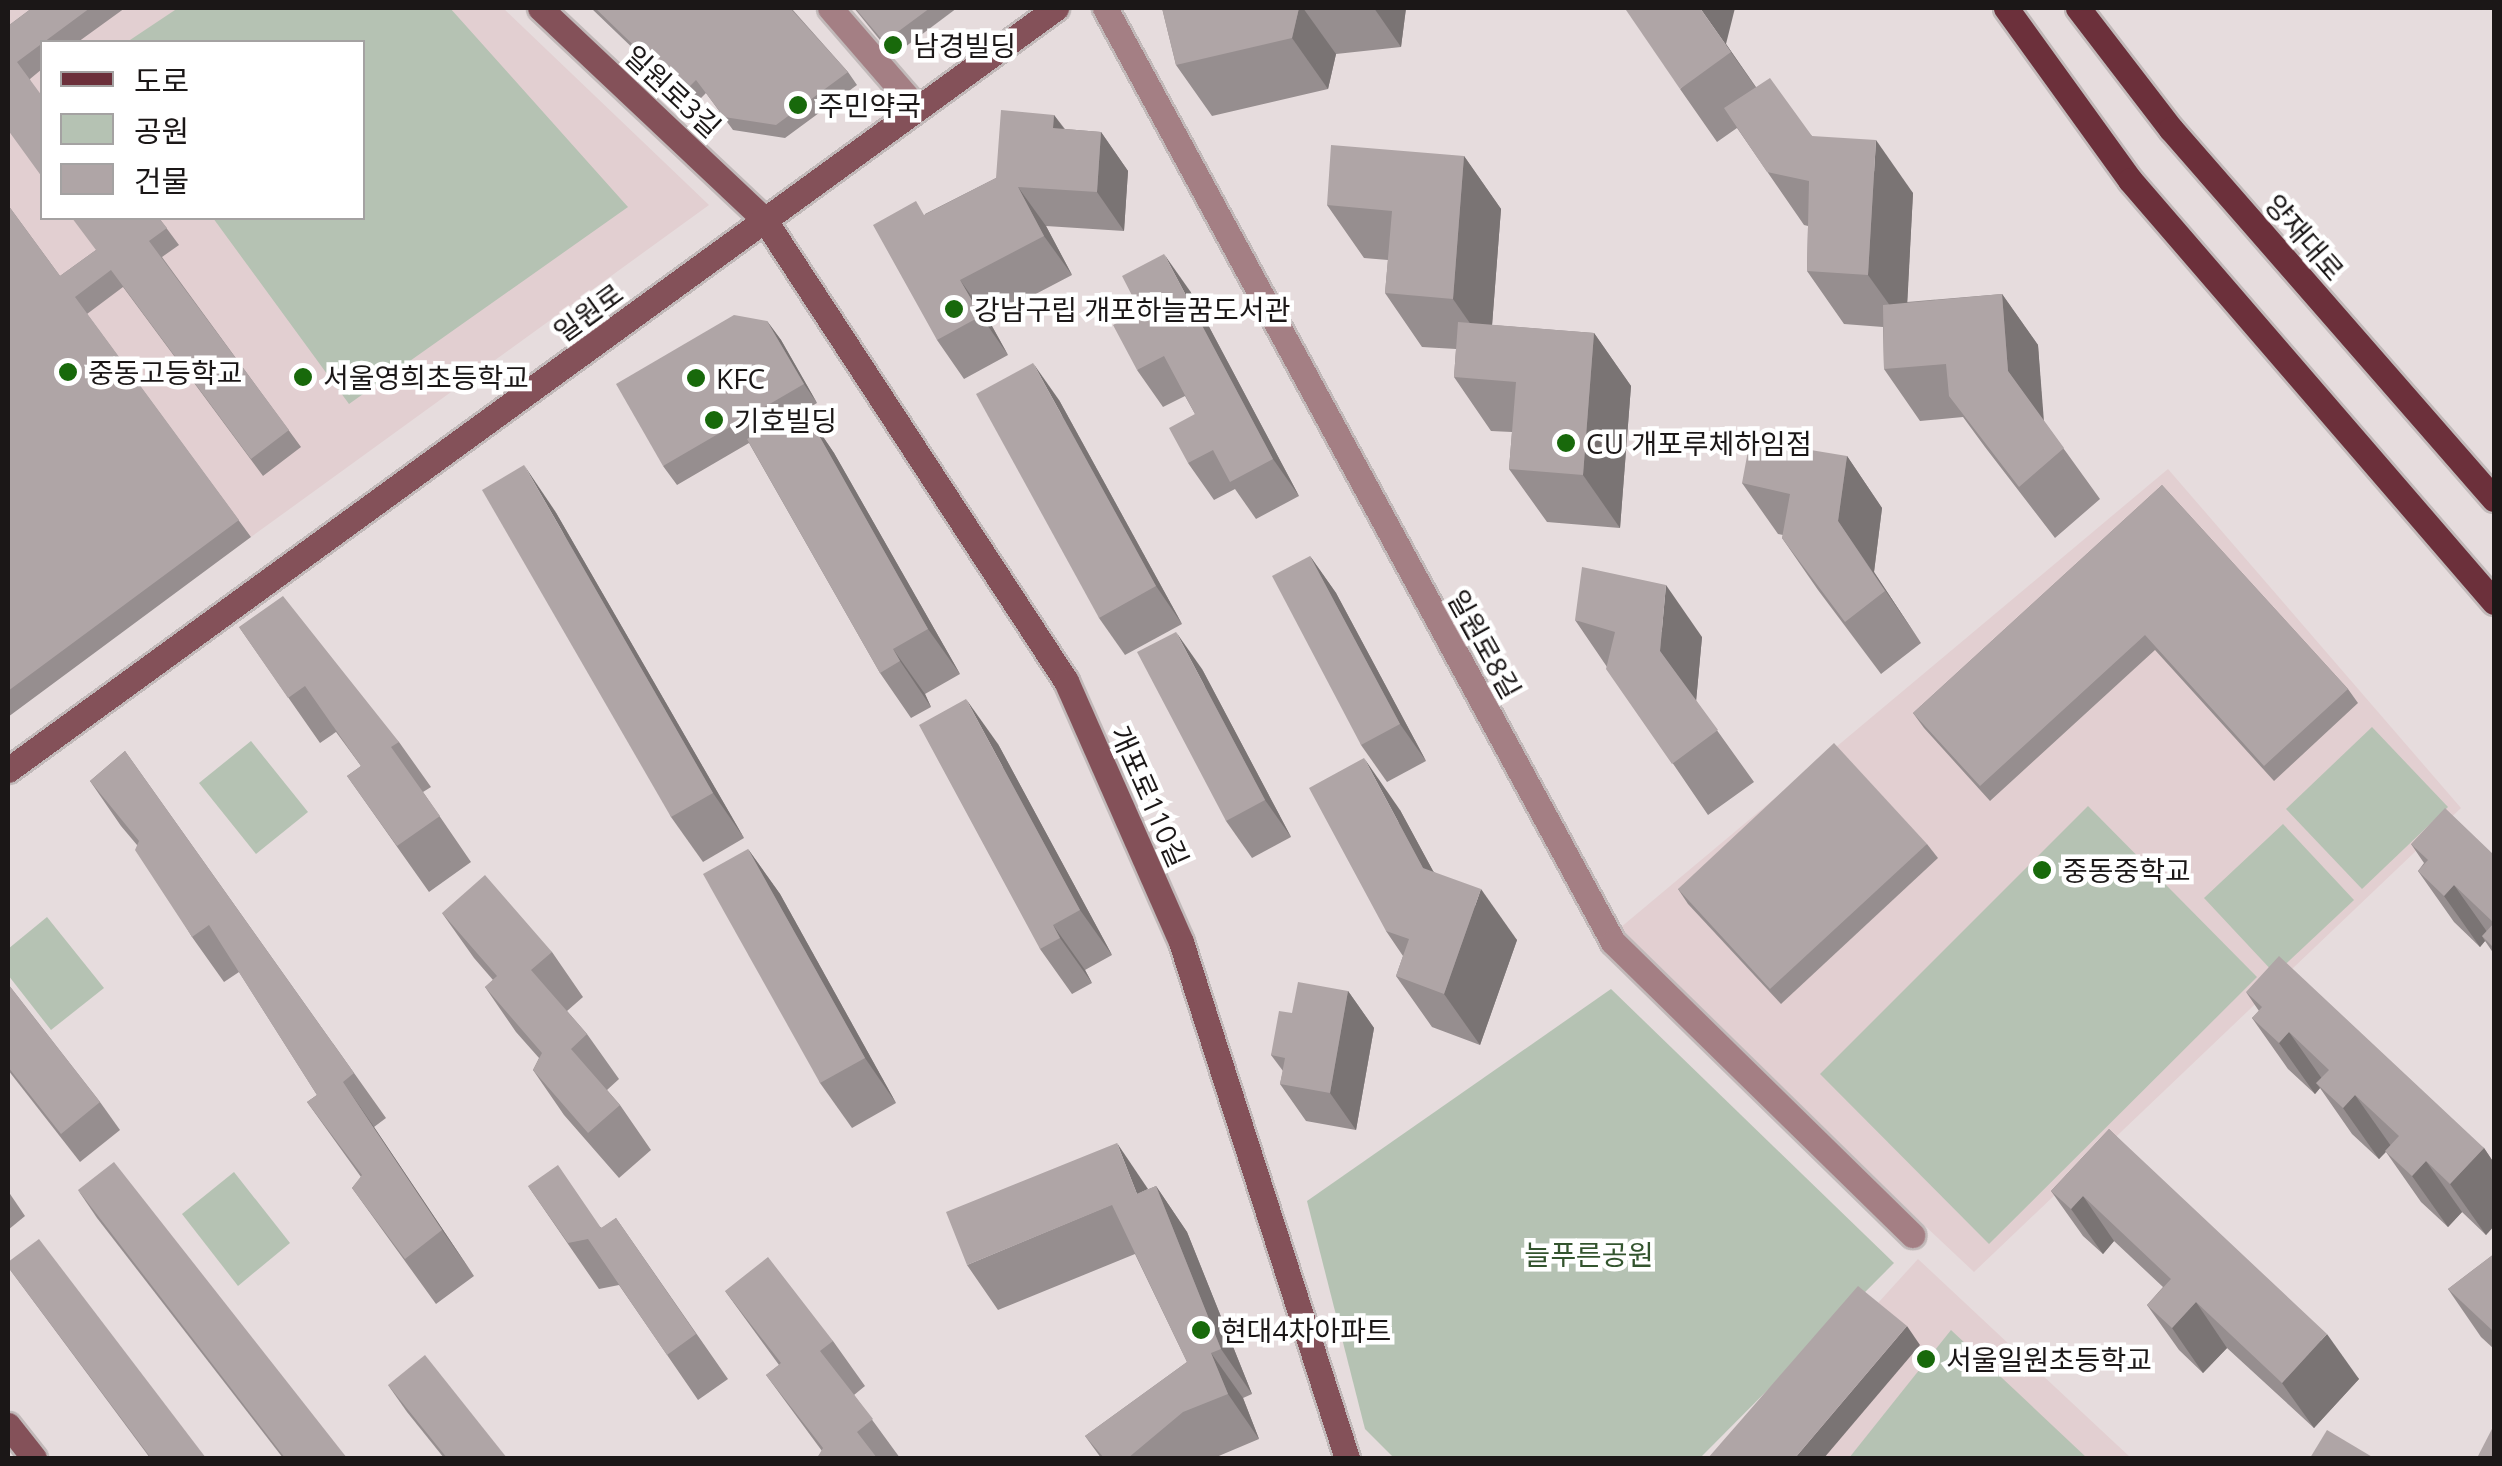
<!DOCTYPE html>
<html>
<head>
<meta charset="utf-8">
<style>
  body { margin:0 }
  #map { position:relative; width:2502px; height:1466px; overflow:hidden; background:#e6dcdd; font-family:"Open Sans","Noto Sans KR",sans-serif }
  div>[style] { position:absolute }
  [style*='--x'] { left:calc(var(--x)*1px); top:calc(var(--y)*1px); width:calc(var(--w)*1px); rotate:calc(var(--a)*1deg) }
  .built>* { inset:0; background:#e2cfd1 }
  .green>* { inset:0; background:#b5c2b3 }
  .roads { filter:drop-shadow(2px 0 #c1b9b9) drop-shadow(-2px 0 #c1b9b9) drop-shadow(0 2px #c1b9b9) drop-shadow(0 -2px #c1b9b9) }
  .street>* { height:25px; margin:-12.5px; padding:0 12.5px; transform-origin:12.5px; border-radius:12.5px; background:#a47f84 }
  .secondary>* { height:25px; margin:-12.5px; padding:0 12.5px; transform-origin:12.5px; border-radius:12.5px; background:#845159 }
  .primary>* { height:25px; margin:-12.5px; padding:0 12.5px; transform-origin:12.5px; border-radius:12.5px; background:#6c303b }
  .wall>* { inset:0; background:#968e8f }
  .shaded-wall>* { inset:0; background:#7a7474 }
  .building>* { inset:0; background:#afa5a6 }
  .dots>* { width:28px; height:28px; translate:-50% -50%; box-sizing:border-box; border:5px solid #fff; border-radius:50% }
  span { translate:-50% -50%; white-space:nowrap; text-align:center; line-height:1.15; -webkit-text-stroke:9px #fff; paint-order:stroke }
  .poi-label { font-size:28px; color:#1b1717 }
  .left { translate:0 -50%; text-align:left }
  .street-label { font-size:28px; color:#1b1717 }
  .park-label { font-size:28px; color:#33542e }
  .frame { position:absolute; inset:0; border:10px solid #1b1717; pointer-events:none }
  .legend { position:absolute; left:40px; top:40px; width:325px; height:180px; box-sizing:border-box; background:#fff; border:2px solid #a4a2a2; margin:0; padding:12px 18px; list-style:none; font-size:30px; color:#1b1717 }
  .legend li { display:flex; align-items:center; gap:20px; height:50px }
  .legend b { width:50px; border:2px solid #a4a2a2 }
</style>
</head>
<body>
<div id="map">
  <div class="built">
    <i style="clip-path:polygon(evenodd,8px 8px,503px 8px,709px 205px,251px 537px,8px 206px,8px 8px,42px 42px,362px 42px,362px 218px,42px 218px,42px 42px)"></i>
    <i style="clip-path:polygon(2168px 469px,2461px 808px,1974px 1272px,1614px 933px)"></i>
    <i style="clip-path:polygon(1918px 1259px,2131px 1458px,1737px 1458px)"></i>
  </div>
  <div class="green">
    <i style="clip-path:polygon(178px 8px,450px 8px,628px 207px,349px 404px,213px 218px,362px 218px,362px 42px,127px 42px)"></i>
    <i style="clip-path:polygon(2372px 727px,2448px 807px,2362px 889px,2286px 809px)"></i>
    <i style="clip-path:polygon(251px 741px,308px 812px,256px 854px,199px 783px)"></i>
    <i style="clip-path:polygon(2088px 806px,2257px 977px,1989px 1244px,1820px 1074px)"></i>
    <i style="clip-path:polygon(2283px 824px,2354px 900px,2275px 974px,2204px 898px)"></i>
    <i style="clip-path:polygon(47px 917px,104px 988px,51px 1030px,8px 975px,8px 949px)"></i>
    <i style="clip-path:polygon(1611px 989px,1894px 1263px,1700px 1458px,1394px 1458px,1365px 1429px,1307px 1201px)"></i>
    <i style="clip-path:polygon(234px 1172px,290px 1243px,238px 1286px,182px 1214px)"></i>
    <i style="clip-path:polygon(1951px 1330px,2087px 1458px,1849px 1458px)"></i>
  </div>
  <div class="roads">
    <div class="street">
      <i style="--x:830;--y:8;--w:130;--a:49.1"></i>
      <i style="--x:1105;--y:8;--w:1063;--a:61.46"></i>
      <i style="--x:1613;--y:942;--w:419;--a:44.4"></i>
    </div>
    <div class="secondary">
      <i style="--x:540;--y:8;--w:308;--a:43.3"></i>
      <i style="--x:764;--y:219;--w:552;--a:56.83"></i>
      <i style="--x:1066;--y:681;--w:285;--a:66.2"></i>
      <i style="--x:1181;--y:942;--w:542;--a:72.17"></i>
      <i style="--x:8;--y:770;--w:1296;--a:-36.02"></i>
      <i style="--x:8;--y:1425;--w:42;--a:51.8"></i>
    </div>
    <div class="primary">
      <i style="--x:2006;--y:8;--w:212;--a:54.2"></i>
      <i style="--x:2130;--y:180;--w:557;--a:49.22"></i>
      <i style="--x:2078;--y:8;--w:153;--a:52.5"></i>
      <i style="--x:2171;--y:129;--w:491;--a:48.9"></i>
    </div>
  </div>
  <div class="wall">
    <i style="clip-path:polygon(32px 8px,125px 8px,78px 42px,42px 42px,42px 69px,30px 79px,42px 178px,8px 26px)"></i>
    <i style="clip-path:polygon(591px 8px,793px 8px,792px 9px,848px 72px,857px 85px,785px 138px,733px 130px,706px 93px,693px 106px)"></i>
    <i style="clip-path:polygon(854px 8px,957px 8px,893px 56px)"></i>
    <i style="clip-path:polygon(1162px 8px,1406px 8px,1401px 47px,1336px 54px,1328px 89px,1212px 116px,1176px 65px)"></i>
    <i style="clip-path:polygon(1726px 44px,1756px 87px,1812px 136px,1913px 193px,1907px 302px,2002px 294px,2038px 345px,2043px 420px,2100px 499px,2055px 538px,1985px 447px,1963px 417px,1920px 421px,1884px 369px,1883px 327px,1844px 324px,1807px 271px,1808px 226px,1804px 225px,1737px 128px,1717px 142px,1680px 89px)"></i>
    <i style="clip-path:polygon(1054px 115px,1065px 129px,1101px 132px,1128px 171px,1124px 231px,1046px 226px,1072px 275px,988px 319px,1008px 355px,964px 379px,937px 340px,925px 214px,996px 178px)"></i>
    <i style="clip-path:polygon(1464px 156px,1501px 209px,1492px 325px,1594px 333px,1631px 386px,1620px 528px,1547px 522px,1509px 469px,1512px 432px,1491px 431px,1454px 377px,1456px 349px,1422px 347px,1385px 293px,1388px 260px,1364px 258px,1327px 205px)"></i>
    <i style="clip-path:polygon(8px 205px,60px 276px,96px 250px,159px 218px,179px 245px,162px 257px,301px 447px,263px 476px,123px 287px,87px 314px,251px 537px,8px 717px)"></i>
    <i style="clip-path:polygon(1190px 291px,1299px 496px,1256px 519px,1235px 489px,1214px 500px,1188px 463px,1195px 414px,1185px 396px,1163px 407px,1137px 370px)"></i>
    <i style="clip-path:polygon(767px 321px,781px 340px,817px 403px,805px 410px,834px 453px,960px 674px,925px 694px,931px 707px,911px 718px,880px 673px,749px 443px,677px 485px,663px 466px)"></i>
    <i style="clip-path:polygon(1059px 400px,1182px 624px,1125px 655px,1099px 618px)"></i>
    <i style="clip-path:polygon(1847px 456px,1882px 508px,1874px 572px,1921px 643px,1881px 674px,1818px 590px,1782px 538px,1783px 535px,1778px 534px,1742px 483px)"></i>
    <i style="clip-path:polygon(2162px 485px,2348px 689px,2358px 703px,2274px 781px,2155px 650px,1990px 801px,1924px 728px,1913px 713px)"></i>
    <i style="clip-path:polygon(555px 511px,744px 838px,703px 862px,671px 817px)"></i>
    <i style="clip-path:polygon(1310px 556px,1336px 593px,1426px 761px,1387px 782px,1361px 745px)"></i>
    <i style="clip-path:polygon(1575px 620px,1702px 637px,1696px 701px,1754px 782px,1708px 815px)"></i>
    <i style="clip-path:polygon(239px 627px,399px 742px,431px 787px,423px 792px,471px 862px,429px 892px,347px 776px,361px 766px,336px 732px,320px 743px)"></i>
    <i style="clip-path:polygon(1202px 669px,1291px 837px,1252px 858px,1226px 821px)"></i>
    <i style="clip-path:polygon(998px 744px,1112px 955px,1085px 970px,1092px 983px,1072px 994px,1040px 949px)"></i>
    <i style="clip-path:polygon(125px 751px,386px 1118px,374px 1127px,474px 1276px,436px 1304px,352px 1188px,361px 1177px,307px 1102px,317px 1095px,239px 972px,224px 982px,192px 937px,137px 845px,121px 826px,90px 781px)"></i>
    <i style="clip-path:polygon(1400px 810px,1433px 871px,1517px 940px,1480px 1045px,1432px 1027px,1396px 976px,1403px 956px,1386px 931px)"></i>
    <i style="clip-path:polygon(1927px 844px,1938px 858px,1781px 1004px,1688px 904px,1678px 889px)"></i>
    <i style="clip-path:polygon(2411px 844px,2494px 855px,2494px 954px,2485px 941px,2480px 947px,2454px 922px,2418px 871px,2424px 863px)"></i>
    <i style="clip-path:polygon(748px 849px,780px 894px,896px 1103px,852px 1128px,820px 1083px)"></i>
    <i style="clip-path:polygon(442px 913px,552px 952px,583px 997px,567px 1011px,587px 1034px,619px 1079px,607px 1090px,620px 1105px,651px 1150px,619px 1178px,564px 1115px,533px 1070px,539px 1058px,516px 1032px,485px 987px,493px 980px,474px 958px)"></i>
    <i style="clip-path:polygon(8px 984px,100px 1102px,120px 1130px,80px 1162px,8px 1070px)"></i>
    <i style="clip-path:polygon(1348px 991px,1374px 1028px,1356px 1130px,1306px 1121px,1280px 1084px,1283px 1071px,1271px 1055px,1292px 1013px)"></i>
    <i style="clip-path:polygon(2246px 992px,2484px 1148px,2494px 1163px,2494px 1226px,2486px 1235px,2462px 1212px,2448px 1227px,2421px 1202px,2386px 1152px,2379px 1159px,2352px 1134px,2320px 1088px,2315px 1094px,2288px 1069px,2252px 1018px,2259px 1011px)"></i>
    <i style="clip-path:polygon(2109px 1129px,2359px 1379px,2314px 1428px,2227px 1348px,2203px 1373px,2179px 1350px,2147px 1305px,2163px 1287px,2114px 1241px,2103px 1254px,2083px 1236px,2051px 1191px)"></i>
    <i style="clip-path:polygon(528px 1186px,602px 1228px,616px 1218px,728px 1379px,698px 1400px,619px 1285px,599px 1289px)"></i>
    <i style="clip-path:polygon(1156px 1186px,1187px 1232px,1252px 1394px,1243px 1398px,1259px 1439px,1214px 1458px,1101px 1458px,1085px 1436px,1187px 1362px,1135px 1254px,998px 1310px,967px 1265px)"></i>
    <i style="clip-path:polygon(78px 1190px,347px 1458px,283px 1458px,97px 1218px)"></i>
    <i style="clip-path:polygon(8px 1191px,25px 1216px,8px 1230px)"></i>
    <i style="clip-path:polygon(2494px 1254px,2494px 1349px,2481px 1337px,2448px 1289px)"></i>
    <i style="clip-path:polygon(8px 1267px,206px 1458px,150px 1458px)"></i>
    <i style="clip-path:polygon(725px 1291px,833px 1341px,865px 1386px,854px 1395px,900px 1458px,817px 1458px,822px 1451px,766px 1375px,779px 1365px)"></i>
    <i style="clip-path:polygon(388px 1385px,507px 1458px,444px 1458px,407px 1412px)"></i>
  </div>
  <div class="shaded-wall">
    <i style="clip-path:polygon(1299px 8px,1303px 8px,1336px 54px,1328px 89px,1292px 38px)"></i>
    <i style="clip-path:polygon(1374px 8px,1406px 8px,1401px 47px)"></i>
    <i style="clip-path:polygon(1700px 8px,1735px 8px,1726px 44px,1768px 105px)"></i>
    <i style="clip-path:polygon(1054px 115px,1082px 154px,1053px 128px)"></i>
    <i style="clip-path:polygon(1101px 132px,1128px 171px,1124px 231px,1097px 192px)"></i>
    <i style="clip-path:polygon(1876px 140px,1913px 193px,1906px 328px,1868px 275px)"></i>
    <i style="clip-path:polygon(1464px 156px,1501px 209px,1490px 352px,1453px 299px)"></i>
    <i style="clip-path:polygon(1018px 187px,1046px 226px,1072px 275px,1044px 236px)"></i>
    <i style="clip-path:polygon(1164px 254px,1190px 291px,1299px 496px,1273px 459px)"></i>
    <i style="clip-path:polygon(960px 280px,988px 319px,1008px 355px,981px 316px)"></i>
    <i style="clip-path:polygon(2002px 294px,2038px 345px,2044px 422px,2008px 371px)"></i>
    <i style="clip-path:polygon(767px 321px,781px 340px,817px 403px,804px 384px)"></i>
    <i style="clip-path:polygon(1594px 333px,1631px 386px,1620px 528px,1583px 475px)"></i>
    <i style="clip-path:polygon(1033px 363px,1059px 400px,1182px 624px,1156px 586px)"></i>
    <i style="clip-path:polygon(803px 407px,834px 453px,960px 674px,928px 629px)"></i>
    <i style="clip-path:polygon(1847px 456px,1882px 508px,1874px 572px,1921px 643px,1838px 521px)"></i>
    <i style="clip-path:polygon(524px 465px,555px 511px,744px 838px,713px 793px)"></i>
    <i style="clip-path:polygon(1310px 556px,1336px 593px,1426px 761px,1400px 724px)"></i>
    <i style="clip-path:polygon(1666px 585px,1702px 637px,1696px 702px,1660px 651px)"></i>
    <i style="clip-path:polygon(1176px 632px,1202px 669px,1291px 837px,1265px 800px)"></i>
    <i style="clip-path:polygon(893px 649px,925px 694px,931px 707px,900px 661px)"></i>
    <i style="clip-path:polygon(966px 699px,998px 744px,1112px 955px,1080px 910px)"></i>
    <i style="clip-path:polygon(1364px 758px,1400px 810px,1459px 919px,1423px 868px)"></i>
    <i style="clip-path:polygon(748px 849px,780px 894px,896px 1103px,865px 1058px)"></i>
    <i style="clip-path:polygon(2454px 885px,2490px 936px,2482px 936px,2485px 941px,2480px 947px,2444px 896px)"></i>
    <i style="clip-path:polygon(1481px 889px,1517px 940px,1480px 1045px,1444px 994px)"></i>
    <i style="clip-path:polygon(1053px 925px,1085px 970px,1092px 983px,1060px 938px)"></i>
    <i style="clip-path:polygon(1348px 991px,1374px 1028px,1356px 1130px,1330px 1093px)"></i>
    <i style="clip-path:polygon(2289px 1032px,2325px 1083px,2316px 1083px,2320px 1088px,2315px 1094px,2279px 1043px)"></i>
    <i style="clip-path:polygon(343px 1082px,374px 1127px,474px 1276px,442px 1230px)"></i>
    <i style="clip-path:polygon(2355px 1095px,2391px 1146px,2379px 1159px,2343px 1108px)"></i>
    <i style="clip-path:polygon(1117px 1143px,1148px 1189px,1137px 1194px)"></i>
    <i style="clip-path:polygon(2484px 1148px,2494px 1163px,2494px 1226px,2486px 1235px,2450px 1184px)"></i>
    <i style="clip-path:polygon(2426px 1161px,2462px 1212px,2448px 1227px,2412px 1176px)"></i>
    <i style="clip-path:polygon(1156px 1186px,1187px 1232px,1252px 1394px,1221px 1349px)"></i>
    <i style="clip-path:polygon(2083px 1196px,2114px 1241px,2103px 1254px,2071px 1209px)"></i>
    <i style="clip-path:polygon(2196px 1302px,2227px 1348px,2203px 1373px,2172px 1328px)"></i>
    <i style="clip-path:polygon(1907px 1326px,1920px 1345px,1824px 1458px,1795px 1458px)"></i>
    <i style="clip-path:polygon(2327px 1334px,2359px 1379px,2314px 1428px,2282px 1383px)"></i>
    <i style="clip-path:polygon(1211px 1353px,1243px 1398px,1259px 1439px,1228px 1394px)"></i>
  </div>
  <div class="building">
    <i style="clip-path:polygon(32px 8px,90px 8px,17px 62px,42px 96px,42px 177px,8px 130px,8px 26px)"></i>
    <i style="clip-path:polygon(595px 8px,790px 8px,848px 72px,776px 125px,724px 117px,696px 80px,683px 93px)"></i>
    <i style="clip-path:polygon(855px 8px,930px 8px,884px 42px)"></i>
    <i style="clip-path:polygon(1162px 8px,1299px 8px,1292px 38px,1176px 65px)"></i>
    <i style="clip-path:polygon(1626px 8px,1700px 8px,1731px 52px,1680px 89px,1626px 10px)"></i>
    <i style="clip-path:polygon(1770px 78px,1812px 136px,1876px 140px,1868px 275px,1807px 271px,1809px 181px,1767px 172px,1724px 108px)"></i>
    <i style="clip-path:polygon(1001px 110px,1054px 115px,1053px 128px,1101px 132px,1097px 192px,1018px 187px,1044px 236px,960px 280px,981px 316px,937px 340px,873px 225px,916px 201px,924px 215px,996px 178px)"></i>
    <i style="clip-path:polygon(1331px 145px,1464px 156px,1453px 299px,1385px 293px,1392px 211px,1327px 205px)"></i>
    <i style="clip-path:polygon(8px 205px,60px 276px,96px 250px,72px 218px,159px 218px,167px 228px,149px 241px,289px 430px,251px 459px,111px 270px,75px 297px,239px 520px,8px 691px)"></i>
    <i style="clip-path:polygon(1164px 254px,1273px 459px,1230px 482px,1213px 450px,1188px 463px,1169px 428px,1195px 414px,1164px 356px,1137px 370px,1113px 325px,1140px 311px,1122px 276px)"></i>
    <i style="clip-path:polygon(2002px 294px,2008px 371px,2064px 448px,2019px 487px,1949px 396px,1946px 364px,1884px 369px,1883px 305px)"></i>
    <i style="clip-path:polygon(734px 315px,767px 321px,804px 384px,663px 466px,616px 384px)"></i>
    <i style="clip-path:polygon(1458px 322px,1594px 333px,1583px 475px,1509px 469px,1516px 382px,1454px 377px)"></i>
    <i style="clip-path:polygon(1033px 363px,1156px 586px,1099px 618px,976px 394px)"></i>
    <i style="clip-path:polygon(803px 407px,928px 629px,893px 649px,900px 661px,880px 673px,747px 439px)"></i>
    <i style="clip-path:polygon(1750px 440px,1847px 456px,1838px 521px,1885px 591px,1845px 622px,1782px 538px,1790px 494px,1742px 483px)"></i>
    <i style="clip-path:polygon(524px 465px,713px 793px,671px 817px,482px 490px)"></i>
    <i style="clip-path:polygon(2162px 485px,2348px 689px,2264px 766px,2145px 635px,1980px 786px,1913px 713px)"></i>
    <i style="clip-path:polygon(1310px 556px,1400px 724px,1361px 745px,1272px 576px)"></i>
    <i style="clip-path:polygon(1582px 567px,1666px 585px,1660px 651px,1718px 730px,1672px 764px,1606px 669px,1615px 632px,1575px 620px)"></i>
    <i style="clip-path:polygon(283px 596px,399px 742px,391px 747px,440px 816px,397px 846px,347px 776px,361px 766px,305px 686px,288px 698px,239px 627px)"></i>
    <i style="clip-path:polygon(1176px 632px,1265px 800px,1226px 821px,1137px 652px)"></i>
    <i style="clip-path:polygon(966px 699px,1080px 910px,1053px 925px,1060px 938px,1040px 949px,919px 725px)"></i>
    <i style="clip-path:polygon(1834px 743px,1927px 844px,1770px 989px,1678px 889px)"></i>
    <i style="clip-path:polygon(125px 751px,354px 1073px,343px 1082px,442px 1230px,405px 1259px,352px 1188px,362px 1175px,307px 1102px,317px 1095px,209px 925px,192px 937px,135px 850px,139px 841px,90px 781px)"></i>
    <i style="clip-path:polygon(1364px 758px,1423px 868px,1481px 889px,1444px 994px,1396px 976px,1409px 939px,1386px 931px,1309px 788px)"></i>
    <i style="clip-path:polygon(2445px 808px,2494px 855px,2494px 948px,2482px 936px,2494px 923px,2454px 885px,2444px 896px,2418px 871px,2428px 860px,2411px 844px)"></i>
    <i style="clip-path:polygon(748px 849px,865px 1058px,820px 1083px,703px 874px)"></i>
    <i style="clip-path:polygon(485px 875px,552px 952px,531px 970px,587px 1034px,571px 1049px,620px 1105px,588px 1133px,533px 1070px,542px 1053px,485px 987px,497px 976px,442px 913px)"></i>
    <i style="clip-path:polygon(2279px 956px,2484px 1148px,2450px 1184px,2426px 1161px,2412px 1176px,2385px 1151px,2399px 1136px,2355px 1095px,2343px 1108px,2316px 1083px,2329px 1070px,2289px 1032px,2279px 1043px,2252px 1018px,2262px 1007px,2246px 992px)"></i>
    <i style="clip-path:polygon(1298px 982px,1348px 991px,1330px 1093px,1280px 1084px,1285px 1058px,1271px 1055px,1279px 1011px,1292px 1013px)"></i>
    <i style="clip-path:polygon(8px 984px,100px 1102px,61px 1134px,8px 1067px)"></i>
    <i style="clip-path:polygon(2109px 1129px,2327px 1334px,2282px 1383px,2196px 1302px,2172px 1328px,2147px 1305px,2171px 1279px,2083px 1196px,2071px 1209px,2051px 1191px)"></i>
    <i style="clip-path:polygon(1117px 1143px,1137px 1194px,1156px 1186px,1221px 1349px,1211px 1353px,1228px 1394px,1183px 1412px,1128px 1458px,1104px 1458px,1085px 1436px,1187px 1362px,1112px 1205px,967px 1265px,946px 1212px)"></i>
    <i style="clip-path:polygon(114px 1162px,347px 1458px,285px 1458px,78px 1190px)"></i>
    <i style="clip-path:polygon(558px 1165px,601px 1228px,616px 1218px,696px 1334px,667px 1355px,588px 1239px,568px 1243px,528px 1186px)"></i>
    <i style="clip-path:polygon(39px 1239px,206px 1458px,151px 1458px,8px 1267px,8px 1262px)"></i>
    <i style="clip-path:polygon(2494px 1254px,2494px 1332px,2448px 1289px)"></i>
    <i style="clip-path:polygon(768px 1257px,833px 1341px,820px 1351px,873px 1419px,857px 1432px,877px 1458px,817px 1458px,823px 1448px,766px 1375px,781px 1363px,725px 1291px)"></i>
    <i style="clip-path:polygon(1858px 1286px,1907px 1326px,1795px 1458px,1708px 1458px)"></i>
    <i style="clip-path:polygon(425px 1355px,507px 1458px,447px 1458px,388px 1385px)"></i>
    <i style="clip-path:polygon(2494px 1425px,2494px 1458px,2477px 1458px)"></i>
    <i style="clip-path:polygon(2327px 1430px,2374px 1458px,2310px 1458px)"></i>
  </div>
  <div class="dots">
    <i style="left:893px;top:45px;background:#18690b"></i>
    <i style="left:798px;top:105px;background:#18690b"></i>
    <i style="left:954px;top:309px;background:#18690b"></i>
    <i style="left:68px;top:372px;background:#18690b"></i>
    <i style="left:303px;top:377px;background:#18690b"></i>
    <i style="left:696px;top:378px;background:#18690b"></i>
    <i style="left:714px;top:420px;background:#18690b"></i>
    <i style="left:1566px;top:443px;background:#18690b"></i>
    <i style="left:2042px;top:870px;background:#18690b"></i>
    <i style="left:1201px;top:1330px;background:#18690b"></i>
    <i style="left:1926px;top:1359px;background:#18690b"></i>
  </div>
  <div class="poi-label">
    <span class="left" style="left:913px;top:45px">남경빌딩</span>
    <span class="left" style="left:818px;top:105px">주민약국</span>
    <span class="left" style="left:974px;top:309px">강남구립 개포하늘꿈도서관</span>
    <span class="left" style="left:88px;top:372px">중동고등학교</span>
    <span class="left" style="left:323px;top:377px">서울영희초등학교</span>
    <span class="left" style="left:716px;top:378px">KFC</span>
    <span class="left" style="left:734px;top:420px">기호빌딩</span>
    <span class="left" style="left:1586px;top:443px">CU 개포루체하임점</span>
    <span class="left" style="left:2062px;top:870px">중동중학교</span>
    <span class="left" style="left:1221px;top:1330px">현대4차아파트</span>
    <span class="left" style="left:1946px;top:1359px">서울일원초등학교</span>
  </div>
  <div class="street-label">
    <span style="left:673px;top:91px;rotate:43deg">일원로3길</span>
    <span style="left:2305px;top:237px;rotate:49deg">양재대로</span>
    <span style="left:588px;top:312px;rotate:-36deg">일원로</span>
    <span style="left:1485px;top:644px;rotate:61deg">일원로8길</span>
    <span style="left:1150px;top:796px;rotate:66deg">개포로110길</span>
  </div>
  <div class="park-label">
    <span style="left:1589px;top:1254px">늘푸른공원</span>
  </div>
  <div class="frame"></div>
  <ul class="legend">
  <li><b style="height:12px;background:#6c303b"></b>도로</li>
  <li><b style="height:28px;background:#b5c2b3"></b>공원</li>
  <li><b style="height:28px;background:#afa5a6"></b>건물</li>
  </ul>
</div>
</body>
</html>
